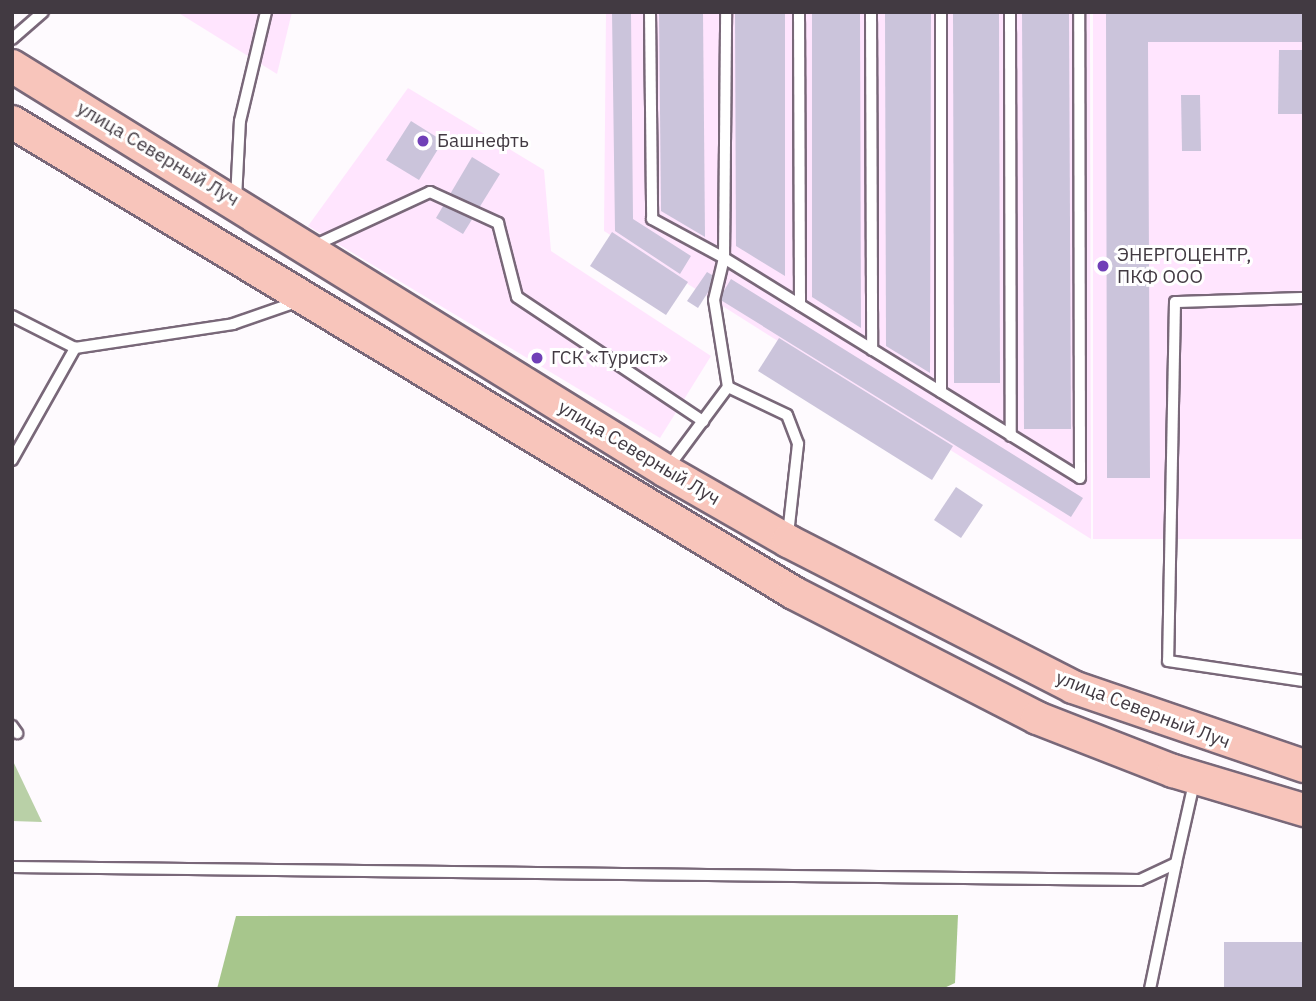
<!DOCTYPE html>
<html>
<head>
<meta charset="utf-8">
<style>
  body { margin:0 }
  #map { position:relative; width:1316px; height:1001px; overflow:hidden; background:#fefafe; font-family:"IBM Plex Sans",sans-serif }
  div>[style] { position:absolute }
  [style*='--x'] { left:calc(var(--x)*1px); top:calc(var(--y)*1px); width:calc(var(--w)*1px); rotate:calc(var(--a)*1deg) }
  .built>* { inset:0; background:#ffe5fe }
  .green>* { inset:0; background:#b9d0a7 }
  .forest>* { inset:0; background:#a7c68c }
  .building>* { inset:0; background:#cbc4db }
  .roads { filter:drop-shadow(2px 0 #796879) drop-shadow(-2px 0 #796879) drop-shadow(0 2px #796879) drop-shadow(0 -2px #796879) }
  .lane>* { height:10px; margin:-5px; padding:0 5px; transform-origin:5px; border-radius:5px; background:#fff }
  .primary>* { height:32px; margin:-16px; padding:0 16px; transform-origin:16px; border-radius:16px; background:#f8c5bb }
  .dots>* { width:19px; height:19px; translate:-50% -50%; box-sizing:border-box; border:4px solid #fff; border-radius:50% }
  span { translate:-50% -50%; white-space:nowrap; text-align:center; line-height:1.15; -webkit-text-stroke:6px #fff; paint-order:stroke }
  .poi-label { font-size:19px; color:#423a42 }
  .left { translate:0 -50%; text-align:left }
  .street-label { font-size:19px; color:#423a42 }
  .frame { position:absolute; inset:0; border:14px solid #423a42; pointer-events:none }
</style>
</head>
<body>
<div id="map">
  <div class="built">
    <i style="clip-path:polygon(177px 12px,292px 12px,277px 74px)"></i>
    <i style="clip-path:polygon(606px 12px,1090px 12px,1091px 539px,604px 231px)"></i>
    <i style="clip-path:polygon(1093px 12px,1304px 12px,1304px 539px,1093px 539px)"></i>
    <i style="clip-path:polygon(408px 88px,544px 170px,551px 251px,711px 356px,660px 438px,308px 226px)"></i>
  </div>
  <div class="green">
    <i style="clip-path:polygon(12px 759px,42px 822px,12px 821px)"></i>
  </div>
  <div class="forest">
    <i style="clip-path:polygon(958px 915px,955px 983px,942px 989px,217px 989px,236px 916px)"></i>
  </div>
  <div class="building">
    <i style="clip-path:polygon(612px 12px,631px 12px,633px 219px,691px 256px,680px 274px,615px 231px)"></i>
    <i style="clip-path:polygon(659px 12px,703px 12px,705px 237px,661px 211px)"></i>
    <i style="clip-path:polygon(735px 12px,785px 12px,785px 276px,736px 246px)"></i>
    <i style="clip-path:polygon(812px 12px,860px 12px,861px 328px,812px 297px)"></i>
    <i style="clip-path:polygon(885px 12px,931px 12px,930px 373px,886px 346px)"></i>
    <i style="clip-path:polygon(953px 12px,999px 12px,1000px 383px,954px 383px)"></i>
    <i style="clip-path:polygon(1022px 12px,1069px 12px,1071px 429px,1024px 429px)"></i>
    <i style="clip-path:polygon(1106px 12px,1304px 12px,1304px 42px,1148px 42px,1150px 478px,1107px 478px)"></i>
    <i style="clip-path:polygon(1279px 50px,1304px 50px,1304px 114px,1278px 114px)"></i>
    <i style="clip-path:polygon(1181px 95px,1200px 95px,1201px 151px,1182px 151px)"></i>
    <i style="clip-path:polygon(411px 121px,443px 141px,419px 180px,386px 160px)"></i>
    <i style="clip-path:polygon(472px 157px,500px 174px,463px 234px,436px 218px)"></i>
    <i style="clip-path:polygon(612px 232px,688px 282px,666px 315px,590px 266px)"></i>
    <i style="clip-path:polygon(707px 272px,717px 278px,698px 308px,687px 301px)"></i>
    <i style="clip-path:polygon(731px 279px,1083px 498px,1071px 517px,719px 299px)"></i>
    <i style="clip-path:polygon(779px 338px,953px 446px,932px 480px,758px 371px)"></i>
    <i style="clip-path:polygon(956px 487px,983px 505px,961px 538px,934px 520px)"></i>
    <i style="clip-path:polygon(1224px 942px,1304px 942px,1304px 989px,1224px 989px)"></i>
  </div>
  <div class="roads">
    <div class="lane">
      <i style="--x:650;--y:12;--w:207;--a:89.4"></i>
      <i style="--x:652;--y:219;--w:82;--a:28.4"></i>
      <i style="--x:724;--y:258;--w:418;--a:31.7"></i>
      <i style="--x:1080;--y:478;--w:466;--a:-90.1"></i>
      <i style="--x:799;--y:12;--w:293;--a:89.8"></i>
      <i style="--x:871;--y:12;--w:338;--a:89.8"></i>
      <i style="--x:941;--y:12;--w:380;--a:90"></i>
      <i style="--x:1010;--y:12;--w:424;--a:89.9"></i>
      <i style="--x:12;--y:39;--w:41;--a:-41.1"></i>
      <i style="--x:236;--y:199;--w:78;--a:-87.1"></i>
      <i style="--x:240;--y:121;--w:112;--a:-76.6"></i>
      <i style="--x:311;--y:247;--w:131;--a:-24.8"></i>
      <i style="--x:430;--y:192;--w:75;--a:24.5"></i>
      <i style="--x:498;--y:223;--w:76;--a:75.6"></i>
      <i style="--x:517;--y:297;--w:224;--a:33.7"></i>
      <i style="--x:1304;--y:298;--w:129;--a:178.2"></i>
      <i style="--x:1175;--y:302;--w:359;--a:91.1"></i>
      <i style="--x:1168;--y:661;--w:137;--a:8.4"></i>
      <i style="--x:12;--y:316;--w:71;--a:26.9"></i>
      <i style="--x:728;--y:387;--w:65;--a:25.4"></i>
      <i style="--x:787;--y:415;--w:31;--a:69"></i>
      <i style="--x:798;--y:444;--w:92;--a:96.3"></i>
      <i style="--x:12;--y:460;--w:129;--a:-60.6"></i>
      <i style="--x:75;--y:348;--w:160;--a:-8.6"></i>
      <i style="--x:233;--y:324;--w:70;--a:-19.2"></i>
      <i style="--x:667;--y:469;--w:102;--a:-53.4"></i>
      <i style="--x:728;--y:387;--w:88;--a:-99.1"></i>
      <i style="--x:714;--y:300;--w:43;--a:-76.6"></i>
      <i style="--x:724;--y:258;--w:246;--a:-89.5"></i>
      <i style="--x:12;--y:726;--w:9;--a:54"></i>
      <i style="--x:12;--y:867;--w:1128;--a:0.66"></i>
      <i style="--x:1140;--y:880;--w:40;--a:-25"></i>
      <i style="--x:1176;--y:863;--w:86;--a:-77.3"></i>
      <i style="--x:1150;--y:989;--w:129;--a:-78.3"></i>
    </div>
    <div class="primary">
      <i style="--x:12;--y:66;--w:769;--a:31.77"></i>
      <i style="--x:666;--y:471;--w:141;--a:29.8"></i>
      <i style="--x:788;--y:541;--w:320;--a:27.1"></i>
      <i style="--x:1073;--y:687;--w:244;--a:18.9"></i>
      <i style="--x:12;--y:122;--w:913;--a:31.06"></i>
      <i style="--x:794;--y:593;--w:273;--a:27.2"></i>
      <i style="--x:1037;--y:718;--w:146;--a:21.3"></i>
      <i style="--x:1173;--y:771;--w:137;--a:16.6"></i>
    </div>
  </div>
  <div class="dots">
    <i style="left:423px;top:141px;background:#703fb7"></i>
    <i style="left:1103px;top:266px;background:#703fb7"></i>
    <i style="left:537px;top:358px;background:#703fb7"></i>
  </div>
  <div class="poi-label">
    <span class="left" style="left:437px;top:141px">Башнефть</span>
    <span class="left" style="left:1117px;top:266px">ЭНЕРГОЦЕНТР,<br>ПКФ ООО</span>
    <span class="left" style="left:551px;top:358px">ГСК «Турист»</span>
  </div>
  <div class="street-label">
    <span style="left:158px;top:154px;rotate:31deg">улица Северный Луч</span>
    <span style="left:639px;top:453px;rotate:31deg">улица Северный Луч</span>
    <span style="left:1143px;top:710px;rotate:21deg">улица Северный Луч</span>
  </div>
  <div class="frame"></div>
</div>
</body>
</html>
